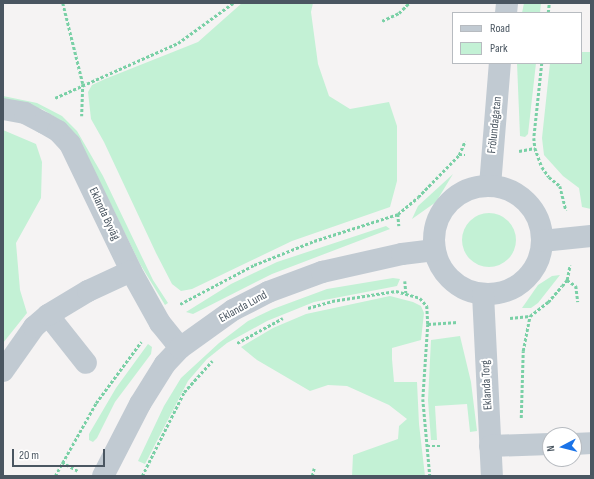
<!DOCTYPE html>
<html>
<head>
<meta charset="utf-8">
<style>
  body { margin:0 }
  #map { position:relative; width:594px; height:479px; overflow:hidden; background:#f5f3f3; font-family:"Sofia Sans Condensed",sans-serif }
  div>[style] { position:absolute }
  [style*='--x'] { left:calc(var(--x)*1px); top:calc(var(--y)*1px); width:calc(var(--w)*1px); rotate:calc(var(--a)*1deg) }
  .green>* { inset:0; background:#c3f1d5 }
  .round { border-radius:50% }
  .path>* { height:2.5px; margin-top:-1.25px; transform-origin:0; background:repeating-linear-gradient(90deg,#7ad0a6 0 3px,transparent 0 5px) }
  .minor>* { height:22px; margin:-11px; padding:0 11px; transform-origin:11px; border-radius:11px; background:#c1cad2 }
  .minor>.ring { margin:-11px; padding:0; box-sizing:content-box; background:none; border:22px solid #c1cad2; border-radius:50% }
  span { translate:-50% -50%; white-space:nowrap; text-align:center; line-height:1.15; -webkit-text-stroke:4px #fff; paint-order:stroke }
  .street-label { font-size:12px; color:#4a5661 }
  .frame { position:absolute; inset:0; border:4px solid #4a5661; pointer-events:none }
  .legend { position:absolute; left:452px; top:12px; width:130px; height:52px; box-sizing:border-box; background:#fff; border:1px solid #b7bbc0; margin:0; padding:5px 7px; list-style:none; font-size:12px; color:#4a5661 }
  .legend li { display:flex; align-items:center; gap:8px; height:20px }
  .legend b { width:20px; border:1px solid #b7bbc0 }
  .north { position:absolute; left:542px; top:427px; width:40px; height:40px; box-sizing:border-box; background:#fff; border:1px solid #b7bbc0; border-radius:50%; rotate:263deg; font-size:11px; font-weight:700; line-height:16px; text-align:center; color:#4a5661 }
  .north::after { content:''; display:block; margin:auto; width:14px; height:18px; background:#1a73e8; clip-path:polygon(50% 0,100% 100%,50% 72%,0 100%) }
  .scale { position:absolute; left:12px; top:449px; width:93px; height:18px; box-sizing:border-box; border:2px solid #4a5661; border-top:0; padding-left:5px; font-size:12px; line-height:14px; white-space:nowrap; color:#4a5661; -webkit-text-stroke:3px #fff; paint-order:stroke }
</style>
</head>
<body>
<div id="map">
  <div class="green">
    <i style="clip-path:polygon(242px 3px,313px 3px,311px 12px,318px 64px,329px 96px,350px 109px,389px 102px,397px 126px,397px 181px,390px 207px,292px 241px,192px 289px,181px 291px,172px 284px,156px 253px,104px 142px,91px 119px,88px 92px,92px 85px,105px 79px,198px 42px)"></i>
    <i style="clip-path:polygon(524px 3px,541px 3px,540px 13px,522px 13px)"></i>
    <i style="clip-path:polygon(581px 52px,591px 52px,591px 209px,582px 207px,579px 188px,563px 176px,544px 155px,542px 138px,550px 63px,581px 63px)"></i>
    <i style="clip-path:polygon(517px 63px,536px 63px,528px 134px,525px 137px,520px 136px)"></i>
    <i style="clip-path:polygon(3px 96px,37px 103px,62px 116px,77px 131px,103px 176px,153px 280px,168px 303px,165px 305px,140px 264px,85px 152px,63px 122px,42px 109px,3px 99px)"></i>
    <i style="clip-path:polygon(3px 130px,36px 144px,42px 162px,41px 198px,16px 243px,20px 290px,27px 313px,3px 343px)"></i>
    <i style="clip-path:polygon(453px 174px,436px 202px,412px 219px,418px 206px)"></i>
    <i class="round" style="left:462px;top:213px;width:54px;height:54px"></i>
    <i style="clip-path:polygon(386px 226px,390px 229px,272px 274px,193px 314px,186px 312px,231px 284px,277px 262px)"></i>
    <i style="clip-path:polygon(560px 275px,538px 303px,531px 308px,522px 308px,538px 285px,552px 276px)"></i>
    <i style="clip-path:polygon(393px 278px,400px 279px,397px 286px,314px 302px,267px 321px,227px 343px,207px 359px,188px 381px,145px 464px,138px 461px,164px 406px,181px 378px,219px 343px,248px 321px,273px 309px,327px 289px)"></i>
    <i style="clip-path:polygon(390px 296px,413px 302px,421px 306px,424px 313px,421px 340px,392px 348px,392px 359px,394px 382px,417px 382px,419px 424px,425px 476px,352px 476px,353px 455px,398px 439px,399px 426px,407px 419px,389px 405px,347px 386px,328px 385px,310px 391px,257px 360px,241px 347px,273px 328px,306px 314px)"></i>
    <i style="clip-path:polygon(460px 336px,471px 382px,477px 431px,470px 432px,467px 404px,435px 406px,437px 440px,431px 440px,428px 400px,431px 340px)"></i>
    <i style="clip-path:polygon(148px 344px,152px 347px,151px 354px,115px 402px,97px 438px,93px 442px,89px 440px,89px 434px,116px 388px)"></i>
  </div>
  <div class="path">
    <i style="--x:63;--y:3;--w:83;--a:76.1"></i>
    <i style="--x:83;--y:84;--w:32;--a:92"></i>
    <i style="--x:548;--y:13;--w:10;--a:-84"></i>
    <i style="--x:382;--y:21;--w:19;--a:-25"></i>
    <i style="--x:399;--y:13;--w:14;--a:-45"></i>
    <i style="--x:542;--y:63;--w:75;--a:96.1"></i>
    <i style="--x:534;--y:138;--w:10;--a:84"></i>
    <i style="--x:535;--y:148;--w:20;--a:70"></i>
    <i style="--x:542;--y:167;--w:12;--a:55"></i>
    <i style="--x:549;--y:177;--w:14;--a:39"></i>
    <i style="--x:560;--y:186;--w:25;--a:76"></i>
    <i style="--x:55;--y:98;--w:135;--a:-24.1"></i>
    <i style="--x:178;--y:43;--w:68;--a:-36"></i>
    <i style="--x:519;--y:151;--w:16;--a:-11"></i>
    <i style="--x:459;--y:155;--w:15;--a:-67"></i>
    <i style="--x:398;--y:214;--w:12;--a:85"></i>
    <i style="--x:567;--y:280;--w:11;--a:34"></i>
    <i style="--x:576;--y:286;--w:16;--a:83"></i>
    <i style="--x:405;--y:281;--w:12;--a:85"></i>
    <i style="--x:180;--y:304;--w:84;--a:-27.8"></i>
    <i style="--x:254;--y:265;--w:65;--a:-21.8"></i>
    <i style="--x:314;--y:241;--w:88;--a:-17.8"></i>
    <i style="--x:398;--y:214;--w:26;--a:-40"></i>
    <i style="--x:418;--y:197;--w:59;--a:-45.7"></i>
    <i style="--x:459;--y:155;--w:6;--a:0"></i>
    <i style="--x:308;--y:308;--w:25;--a:-16"></i>
    <i style="--x:332;--y:301;--w:65;--a:-8.9"></i>
    <i style="--x:396;--y:291;--w:25;--a:16"></i>
    <i style="--x:420;--y:298;--w:11;--a:49"></i>
    <i style="--x:427;--y:306;--w:18;--a:87"></i>
    <i style="--x:428;--y:324;--w:30;--a:-4"></i>
    <i style="--x:510;--y:318;--w:20;--a:-6"></i>
    <i style="--x:428;--y:324;--w:75;--a:93.8"></i>
    <i style="--x:423;--y:399;--w:77;--a:84.8"></i>
    <i style="--x:237;--y:343;--w:52;--a:-28.5"></i>
    <i style="--x:521;--y:418;--w:67;--a:-88.3"></i>
    <i style="--x:523;--y:351;--w:36;--a:-79"></i>
    <i style="--x:530;--y:316;--w:23;--a:-38"></i>
    <i style="--x:548;--y:302;--w:21;--a:-49"></i>
    <i style="--x:562;--y:286;--w:8;--a:-50"></i>
    <i style="--x:567;--y:280;--w:15;--a:-79"></i>
    <i style="--x:427;--y:446;--w:14;--a:0"></i>
    <i style="--x:62;--y:462;--w:18;--a:29"></i>
    <i style="--x:55;--y:476;--w:84;--a:-60.7"></i>
    <i style="--x:96;--y:403;--w:76;--a:-53.6"></i>
    <i style="--x:142;--y:476;--w:94;--a:-63.4"></i>
    <i style="--x:184;--y:392;--w:42;--a:-47.9"></i>
    <i style="--x:312;--y:476;--w:8;--a:-76"></i>
  </div>
  <div class="minor">
    <i style="--x:506;--y:13;--w:10;--a:-84"></i>
    <i style="--x:3;--y:109;--w:22;--a:10"></i>
    <i style="--x:25;--y:113;--w:21;--a:28"></i>
    <i style="--x:44;--y:123;--w:16;--a:30"></i>
    <i style="--x:58;--y:131;--w:18;--a:47"></i>
    <i style="--x:70;--y:144;--w:141;--a:64.3"></i>
    <i style="--x:131;--y:271;--w:60;--a:60.9"></i>
    <i style="--x:160;--y:323;--w:32;--a:51"></i>
    <i style="--x:490;--y:186;--w:123;--a:-85.4"></i>
    <i class="ring" style="left:434px;top:186px;width:86px;height:86px"></i>
    <i style="--x:542;--y:241;--w:49;--a:-5.8"></i>
    <i style="--x:483;--y:294;--w:182;--a:87.2"></i>
    <i style="--x:48;--y:315;--w:61;--a:51.6"></i>
    <i style="--x:3;--y:371;--w:54;--a:-54.8"></i>
    <i style="--x:34;--y:327;--w:18;--a:-41"></i>
    <i style="--x:48;--y:315;--w:47;--a:-31"></i>
    <i style="--x:88;--y:291;--w:47;--a:-24.9"></i>
    <i style="--x:574;--y:444;--w:17;--a:-3"></i>
    <i style="--x:490;--y:446;--w:60;--a:-1.9"></i>
    <i style="--x:103;--y:476;--w:81;--a:-62.8"></i>
    <i style="--x:140;--y:404;--w:47;--a:-58"></i>
    <i style="--x:165;--y:364;--w:22;--a:-47"></i>
    <i style="--x:180;--y:348;--w:65;--a:-35.6"></i>
    <i style="--x:233;--y:310;--w:39;--a:-27"></i>
    <i style="--x:268;--y:292;--w:58;--a:-20.3"></i>
    <i style="--x:322;--y:272;--w:82;--a:-12.7"></i>
    <i style="--x:402;--y:254;--w:33;--a:-7"></i>
  </div>
  <div class="street-label">
    <span style="left:495px;top:125px;rotate:-84deg">Frölundagatan</span>
    <span style="left:104px;top:214px;rotate:65deg">Eklanda Byväg</span>
    <span style="left:243px;top:307px;rotate:-29deg">Eklanda Lund</span>
    <span style="left:487px;top:385px;rotate:-93deg">Eklanda Torg</span>
  </div>
  <div class="frame"></div>
  <ul class="legend">
  <li><b style="height:5px;background:#c1cad2"></b>Road</li>
  <li><b style="height:11px;background:#c3f1d5"></b>Park</li>
  </ul>
  <div class="north">N</div>
  <div class="scale">20 m</div>
</div>
</body>
</html>
